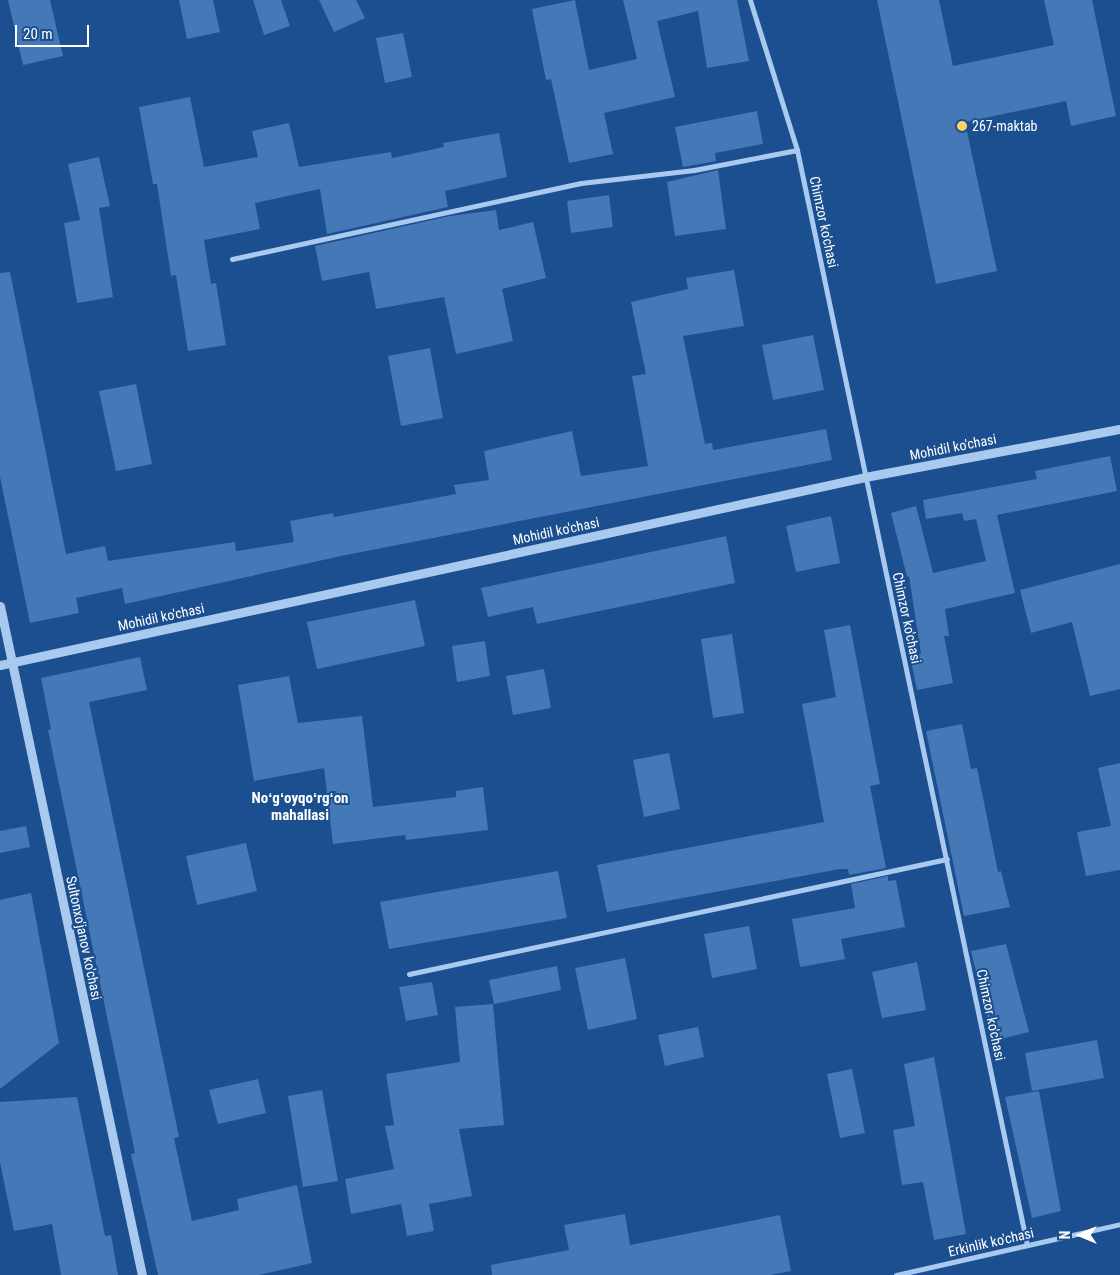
<!DOCTYPE html>
<html>
<head>
<meta charset="utf-8">
<style>
  body { margin:0 }
  #map { position:relative; width:1120px; height:1275px; overflow:hidden; background:#1b4f8f; font-family:"Roboto Condensed",sans-serif }
  div>[style] { position:absolute }
  [style*='--x'] { left:calc(var(--x)*1px); top:calc(var(--y)*1px); width:calc(var(--w)*1px); rotate:calc(var(--a)*1deg) }
  .building>* { inset:0; background:#4478b7 }
  .minor>* { height:5px; margin:-2.5px; padding:0 2.5px; transform-origin:2.5px; border-radius:2.5px; background:#a9c9ee }
  .tertiary>* { height:9px; margin:-4.5px; padding:0 4.5px; transform-origin:4.5px; border-radius:4.5px; background:#a9c9ee }
  .dots>* { width:14px; height:14px; translate:-50% -50%; box-sizing:border-box; border:2px solid #1b4f8f; border-radius:50% }
  span { translate:-50% -50%; white-space:nowrap; text-align:center; line-height:1.15; -webkit-text-stroke:4px #1b4f8f; paint-order:stroke }
  .poi-label { font-size:14px; color:#fff }
  .left { translate:0 -50%; text-align:left }
  .street-label { font-size:14px; color:#fff }
  .neighbourhood-label { font-size:15px; color:#fff; font-weight:700 }
  .north { position:absolute; left:1055px; top:1210px; width:50px; height:50px; -webkit-text-stroke:4px #1b4f8f; paint-order:stroke; rotate:270deg; font-size:14px; font-weight:700; line-height:20px; text-align:center; color:#fff }
  .north::after { content:''; display:block; margin:auto; width:18px; height:22px; background:#fff; clip-path:polygon(50% 0,100% 100%,50% 72%,0 100%) }
  .scale { position:absolute; left:15px; top:25px; width:74px; height:22px; box-sizing:border-box; border:2px solid #fff; border-top:0; padding-left:6px; font-size:15px; line-height:18px; white-space:nowrap; color:#fff; -webkit-text-stroke:4px #1b4f8f; paint-order:stroke }
</style>
</head>
<body>
<div id="map">
  <div class="building">
    <i style="clip-path:polygon(8px 0,50px 0,63px 56px,23px 65px)"></i>
    <i style="clip-path:polygon(179px 0,213px 0,220px 32px,187px 39px)"></i>
    <i style="clip-path:polygon(253px 0,281px 0,290px 26px,264px 35px)"></i>
    <i style="clip-path:polygon(319px 0,356px 0,365px 18px,334px 32px)"></i>
    <i style="clip-path:polygon(575px 0,589px 70px,637px 59px,623px 0,737px 0,749px 61px,707px 68px,698px 11px,657px 21px,675px 97px,604px 113px,613px 154px,569px 163px,551px 79px,546px 80px,532px 9px)"></i>
    <i style="clip-path:polygon(877px 0,939px 0,953px 66px,1054px 45px,1044px 0,1092px 0,1116px 116px,1071px 126px,1066px 101px,965px 122px,997px 271px,936px 284px)"></i>
    <i style="clip-path:polygon(403px 33px,412px 77px,385px 83px,376px 38px)"></i>
    <i style="clip-path:polygon(190px 97px,204px 167px,258px 157px,252px 131px,289px 123px,299px 167px,391px 152px,392px 158px,444px 147px,443px 143px,499px 133px,507px 177px,445px 191px,448px 207px,327px 234px,320px 189px,255px 203px,260px 229px,204px 240px,211px 284px,216px 283px,226px 345px,188px 351px,176px 275px,171px 276px,157px 184px,153px 184px,139px 107px)"></i>
    <i style="clip-path:polygon(757px 111px,763px 144px,715px 153px,716px 161px,683px 167px,675px 127px)"></i>
    <i style="clip-path:polygon(99px 157px,110px 206px,99px 208px,113px 297px,77px 303px,64px 223px,80px 220px,68px 164px)"></i>
    <i style="clip-path:polygon(718px 170px,726px 229px,675px 236px,667px 182px)"></i>
    <i style="clip-path:polygon(609px 195px,613px 227px,571px 233px,567px 201px)"></i>
    <i style="clip-path:polygon(496px 210px,499px 230px,533px 222px,546px 278px,502px 289px,513px 341px,456px 354px,444px 297px,376px 309px,369px 272px,322px 281px,315px 246px,450px 216px)"></i>
    <i style="clip-path:polygon(734px 270px,744px 326px,683px 336px,705px 444px,712px 443px,713px 450px,826px 429px,832px 460px,341px 556px,125px 604px,122px 588px,76px 598px,79px 613px,30px 623px,0 477px,0 273px,10px 272px,66px 554px,105px 546px,108px 561px,235px 542px,236px 551px,294px 542px,290px 521px,333px 513px,334px 517px,456px 494px,454px 485px,489px 480px,484px 451px,572px 431px,581px 476px,648px 466px,632px 376px,646px 374px,631px 302px,688px 289px,686px 278px)"></i>
    <i style="clip-path:polygon(813px 335px,824px 390px,773px 400px,762px 345px)"></i>
    <i style="clip-path:polygon(430px 348px,443px 418px,401px 426px,388px 356px)"></i>
    <i style="clip-path:polygon(136px 384px,152px 464px,116px 471px,99px 391px)"></i>
    <i style="clip-path:polygon(1110px 456px,1117px 491px,997px 515px,1015px 593px,945px 609px,949px 636px,944px 636px,953px 683px,917px 690px,910px 656px,921px 654px,909px 576px,907px 577px,891px 513px,916px 506px,933px 573px,986px 561px,976px 519px,964px 521px,962px 513px,926px 519px,923px 500px,1037px 479px,1035px 471px)"></i>
    <i style="clip-path:polygon(831px 516px,840px 563px,796px 572px,786px 526px)"></i>
    <i style="clip-path:polygon(726px 536px,735px 583px,537px 624px,533px 607px,488px 617px,481px 588px)"></i>
    <i style="clip-path:polygon(1120px 564px,1120px 689px,1090px 696px,1072px 622px,1031px 633px,1020px 590px)"></i>
    <i style="clip-path:polygon(415px 600px,425px 646px,317px 669px,307px 622px)"></i>
    <i style="clip-path:polygon(850px 625px,880px 784px,870px 786px,886px 868px,849px 875px,848px 869px,840px 869px,607px 912px,597px 865px,824px 822px,802px 704px,836px 697px,824px 630px)"></i>
    <i style="clip-path:polygon(732px 634px,744px 713px,713px 718px,701px 639px)"></i>
    <i style="clip-path:polygon(485px 641px,490px 676px,457px 682px,452px 646px)"></i>
    <i style="clip-path:polygon(140px 657px,147px 690px,89px 702px,179px 1137px,174px 1138px,192px 1221px,239px 1210px,237px 1199px,297px 1185px,312px 1263px,259px 1275px,158px 1275px,131px 1154px,135px 1153px,48px 730px,51px 729px,41px 678px)"></i>
    <i style="clip-path:polygon(544px 669px,551px 708px,513px 715px,506px 676px)"></i>
    <i style="clip-path:polygon(289px 676px,298px 723px,362px 716px,373px 807px,456px 797px,456px 791px,483px 787px,488px 830px,406px 840px,405px 835px,333px 844px,324px 768px,254px 781px,238px 685px)"></i>
    <i style="clip-path:polygon(962px 724px,971px 769px,977px 768px,998px 872px,1001px 871px,1010px 907px,964px 916px,926px 731px)"></i>
    <i style="clip-path:polygon(669px 753px,680px 809px,644px 817px,633px 760px)"></i>
    <i style="clip-path:polygon(1120px 763px,1120px 870px,1086px 876px,1077px 832px,1111px 826px,1098px 768px)"></i>
    <i style="clip-path:polygon(26px 826px,30px 847px,0 853px,0 831px)"></i>
    <i style="clip-path:polygon(246px 843px,257px 891px,197px 905px,186px 856px)"></i>
    <i style="clip-path:polygon(558px 871px,567px 918px,389px 949px,380px 902px)"></i>
    <i style="clip-path:polygon(888px 876px,888px 881px,896px 880px,905px 927px,841px 939px,845px 959px,800px 967px,792px 919px,855px 908px,851px 884px)"></i>
    <i style="clip-path:polygon(31px 893px,59px 1043px,0 1089px,0 900px)"></i>
    <i style="clip-path:polygon(749px 926px,757px 969px,712px 978px,704px 934px)"></i>
    <i style="clip-path:polygon(1006px 944px,1029px 1032px,993px 1041px,971px 951px)"></i>
    <i style="clip-path:polygon(625px 958px,637px 1019px,588px 1030px,575px 968px)"></i>
    <i style="clip-path:polygon(917px 962px,926px 1010px,882px 1018px,872px 972px)"></i>
    <i style="clip-path:polygon(557px 966px,561px 990px,494px 1004px,489px 980px)"></i>
    <i style="clip-path:polygon(432px 982px,438px 1015px,406px 1021px,399px 987px)"></i>
    <i style="clip-path:polygon(493px 1004px,504px 1125px,459px 1129px,472px 1196px,429px 1204px,434px 1231px,407px 1236px,401px 1204px,351px 1214px,345px 1179px,394px 1169px,385px 1126px,394px 1125px,386px 1074px,460px 1062px,455px 1007px)"></i>
    <i style="clip-path:polygon(698px 1027px,704px 1057px,665px 1066px,658px 1035px)"></i>
    <i style="clip-path:polygon(1097px 1040px,1104px 1078px,1032px 1091px,1025px 1053px)"></i>
    <i style="clip-path:polygon(934px 1057px,966px 1234px,934px 1240px,923px 1182px,902px 1185px,893px 1130px,915px 1126px,904px 1064px)"></i>
    <i style="clip-path:polygon(852px 1069px,865px 1133px,840px 1138px,827px 1074px)"></i>
    <i style="clip-path:polygon(258px 1079px,266px 1113px,218px 1124px,209px 1090px)"></i>
    <i style="clip-path:polygon(322px 1090px,338px 1181px,303px 1187px,288px 1096px)"></i>
    <i style="clip-path:polygon(1039px 1091px,1061px 1211px,1032px 1218px,1005px 1097px)"></i>
    <i style="clip-path:polygon(77px 1097px,105px 1236px,111px 1235px,118px 1275px,61px 1275px,52px 1224px,14px 1231px,0 1162px,0 1102px)"></i>
    <i style="clip-path:polygon(625px 1214px,630px 1245px,780px 1215px,791px 1271px,770px 1275px,492px 1275px,491px 1265px,569px 1250px,564px 1225px)"></i>
  </div>
  <div class="minor">
    <i style="--x:750;--y:0;--w:157;--a:72.6"></i>
    <i style="--x:797;--y:150;--w:1119;--a:78.14"></i>
    <i style="--x:232;--y:259;--w:357;--a:-12.3"></i>
    <i style="--x:581;--y:183;--w:114;--a:-6.6"></i>
    <i style="--x:694;--y:170;--w:105;--a:-11"></i>
    <i style="--x:409;--y:974;--w:550;--a:-12.07"></i>
    <i style="--x:896;--y:1275;--w:230;--a:-12.8"></i>
  </div>
  <div class="tertiary">
    <i style="--x:0;--y:606;--w:684;--a:78.02"></i>
    <i style="--x:0;--y:665;--w:885;--a:-12.26"></i>
    <i style="--x:865;--y:477;--w:259;--a:-10.7"></i>
  </div>
  <div class="dots">
    <i style="left:962px;top:126px;background:#ffd166"></i>
  </div>
  <div class="poi-label">
    <span class="left" style="left:972px;top:126px">267-maktab</span>
  </div>
  <div class="street-label">
    <span style="left:824px;top:222px;rotate:78deg">Chimzor ko'chasi</span>
    <span style="left:953px;top:447px;rotate:-11deg">Mohidil ko'chasi</span>
    <span style="left:556px;top:531px;rotate:-12deg">Mohidil ko'chasi</span>
    <span style="left:161px;top:617px;rotate:-12deg">Mohidil ko'chasi</span>
    <span style="left:907px;top:618px;rotate:78deg">Chimzor ko'chasi</span>
    <span style="left:84px;top:938px;rotate:78deg">Sultonxo'janov ko'chasi</span>
    <span style="left:991px;top:1015px;rotate:78deg">Chimzor ko'chasi</span>
    <span style="left:991px;top:1242px;rotate:-13deg">Erkinlik ko'chasi</span>
  </div>
  <div class="neighbourhood-label">
    <span style="left:300px;top:807px">Noʻgʻoyqoʻrgʻon<br>mahallasi</span>
  </div>
  <div class="north">N</div>
  <div class="scale">20 m</div>
</div>
</body>
</html>
